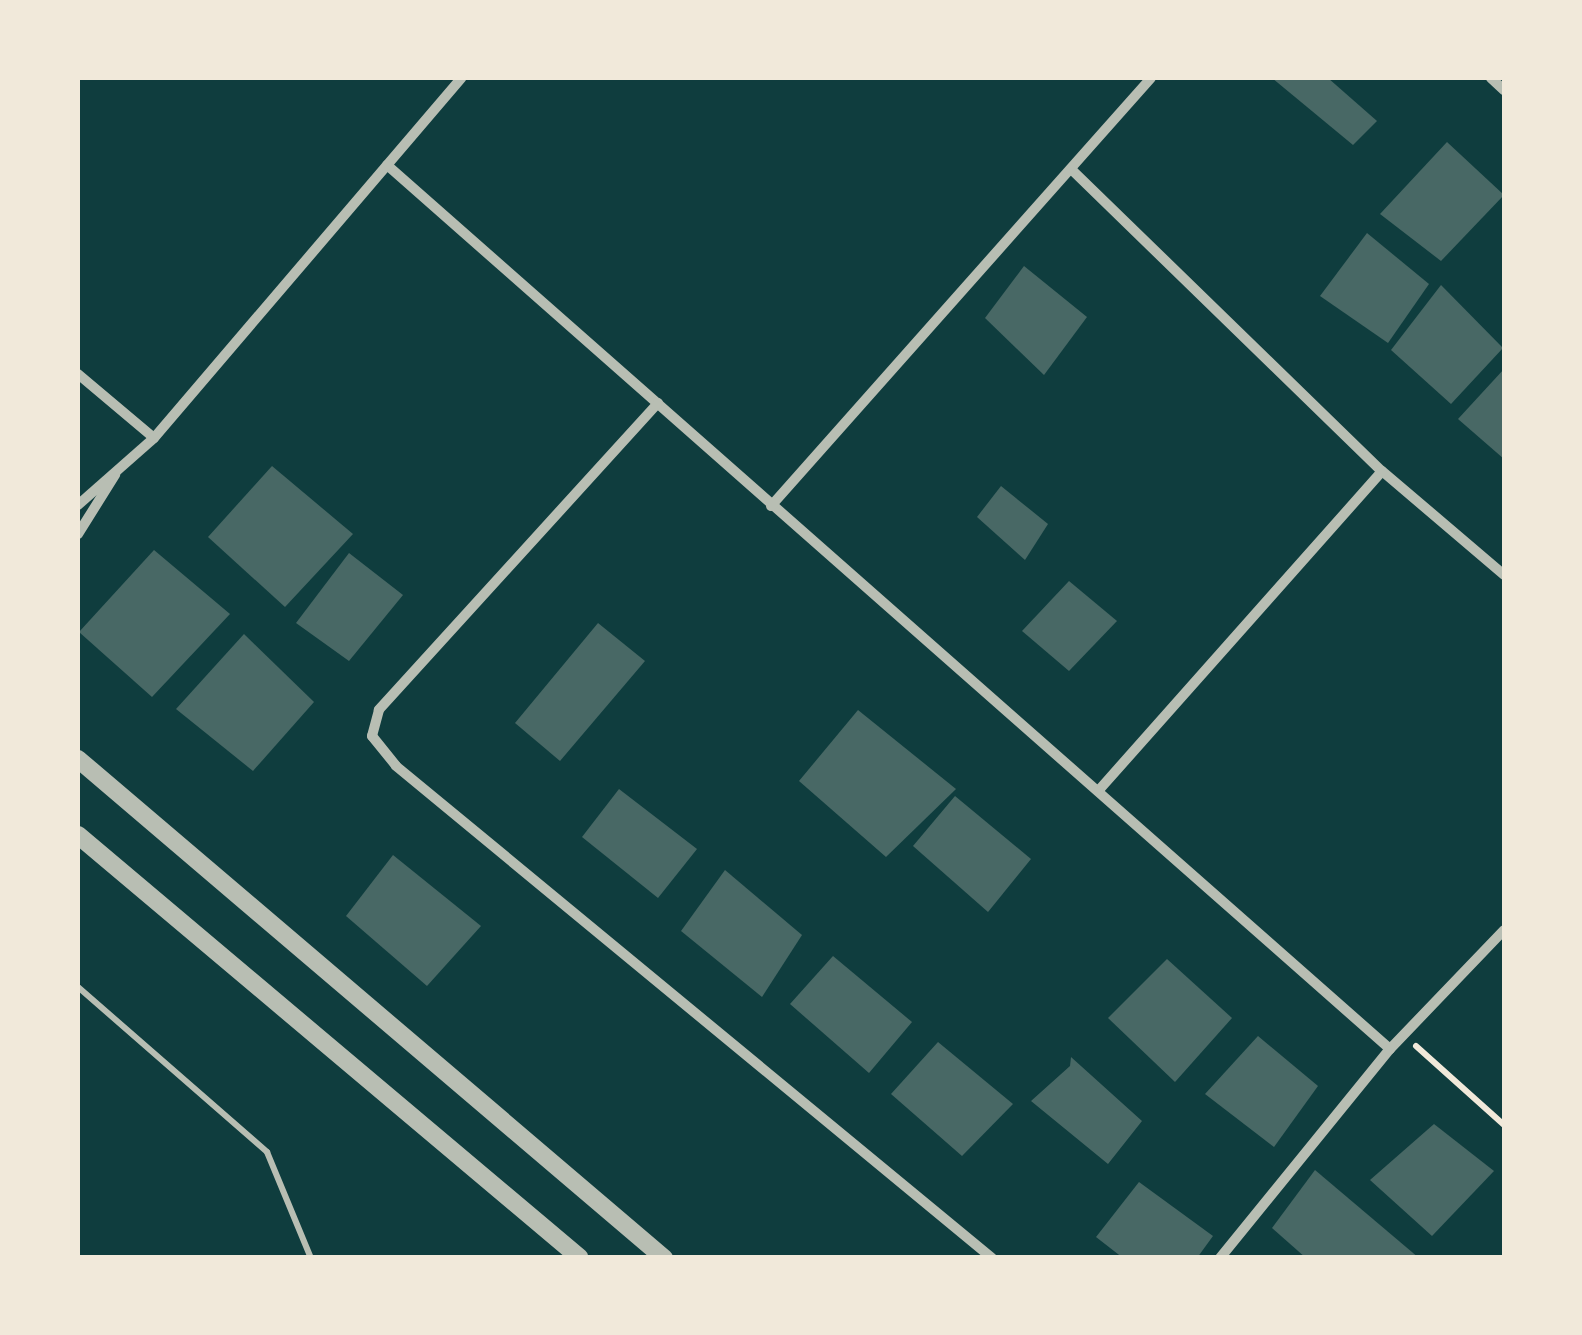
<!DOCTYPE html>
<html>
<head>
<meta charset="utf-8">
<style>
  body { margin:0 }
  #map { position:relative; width:1582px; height:1335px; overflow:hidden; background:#0f3d3e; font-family:"Fira Sans",sans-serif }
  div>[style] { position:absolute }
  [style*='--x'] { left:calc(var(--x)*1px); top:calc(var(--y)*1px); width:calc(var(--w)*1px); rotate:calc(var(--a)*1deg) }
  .building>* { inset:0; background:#486865 }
  .path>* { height:6px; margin:-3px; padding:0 3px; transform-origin:3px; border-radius:3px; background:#f1e9da }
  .service>* { height:6px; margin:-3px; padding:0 3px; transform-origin:3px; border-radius:3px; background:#b8beb3 }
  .minor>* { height:10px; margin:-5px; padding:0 5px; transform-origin:5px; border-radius:5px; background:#b8beb3 }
  .tertiary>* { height:18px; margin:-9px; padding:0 9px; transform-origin:9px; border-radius:9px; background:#b8beb3 }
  span { translate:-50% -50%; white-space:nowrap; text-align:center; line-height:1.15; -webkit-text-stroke:8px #f1e9da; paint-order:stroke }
  .frame { position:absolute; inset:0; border:80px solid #f1e9da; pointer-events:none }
</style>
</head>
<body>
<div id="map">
  <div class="building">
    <i style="clip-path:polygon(1272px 78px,1328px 78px,1377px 121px,1353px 145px)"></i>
    <i style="clip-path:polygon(1447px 142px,1504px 195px,1441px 261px,1380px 214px)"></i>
    <i style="clip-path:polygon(1367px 233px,1429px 284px,1388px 343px,1320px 296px)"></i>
    <i style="clip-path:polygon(1024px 266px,1087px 317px,1044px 375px,985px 318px)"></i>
    <i style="clip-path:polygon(1441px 285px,1503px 348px,1451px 404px,1391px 350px)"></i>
    <i style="clip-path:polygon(1504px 369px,1504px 459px,1458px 419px)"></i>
    <i style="clip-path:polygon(272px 466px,353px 534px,285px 607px,208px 537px)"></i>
    <i style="clip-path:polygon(1001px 486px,1048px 524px,1025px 560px,977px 517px)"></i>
    <i style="clip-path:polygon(154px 550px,230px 614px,152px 697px,79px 632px)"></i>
    <i style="clip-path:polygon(349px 553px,403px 595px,349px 661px,296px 623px)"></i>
    <i style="clip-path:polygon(1069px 581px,1117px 621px,1069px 671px,1022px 631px)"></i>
    <i style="clip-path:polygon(598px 623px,645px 661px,560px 761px,515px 723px)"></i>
    <i style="clip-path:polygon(244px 634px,314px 702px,253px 771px,176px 709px)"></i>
    <i style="clip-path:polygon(858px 710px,956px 789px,886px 857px,799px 781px)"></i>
    <i style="clip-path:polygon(619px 789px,697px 849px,658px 898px,582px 837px)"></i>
    <i style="clip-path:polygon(955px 796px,1031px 859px,988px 912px,913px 846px)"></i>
    <i style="clip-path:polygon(393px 855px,481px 926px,427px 986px,346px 916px)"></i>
    <i style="clip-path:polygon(725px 870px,802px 935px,762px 997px,681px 931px)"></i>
    <i style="clip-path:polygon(833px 956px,912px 1022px,869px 1073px,790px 1004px)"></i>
    <i style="clip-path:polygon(1167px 959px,1232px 1018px,1175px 1082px,1108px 1018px)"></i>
    <i style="clip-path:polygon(1258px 1036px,1318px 1086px,1274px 1147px,1205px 1094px)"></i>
    <i style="clip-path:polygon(938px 1042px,1013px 1104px,962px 1156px,891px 1094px)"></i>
    <i style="clip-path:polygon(1071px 1057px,1142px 1121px,1108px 1164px,1031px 1101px,1070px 1066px)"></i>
    <i style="clip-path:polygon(1434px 1124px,1494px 1171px,1432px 1236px,1370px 1180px)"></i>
    <i style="clip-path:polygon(1315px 1170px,1419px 1258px,1306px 1258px,1272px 1228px)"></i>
    <i style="clip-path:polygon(1139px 1182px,1213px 1236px,1197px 1258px,1123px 1258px,1096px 1237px)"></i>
  </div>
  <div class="path">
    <i style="--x:1416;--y:1046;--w:118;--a:41.9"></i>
  </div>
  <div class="service">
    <i style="--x:78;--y:987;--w:251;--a:41.1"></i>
    <i style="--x:267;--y:1152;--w:115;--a:67.5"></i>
  </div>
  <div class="minor">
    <i style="--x:1491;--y:78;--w:18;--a:43"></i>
    <i style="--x:387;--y:165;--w:1337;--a:41.39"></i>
    <i style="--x:1071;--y:169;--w:434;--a:44.2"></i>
    <i style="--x:1382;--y:471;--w:160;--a:40.4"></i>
    <i style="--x:78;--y:374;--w:99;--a:40.1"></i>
    <i style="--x:658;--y:403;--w:415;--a:132.3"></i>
    <i style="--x:379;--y:710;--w:27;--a:105"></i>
    <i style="--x:372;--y:736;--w:38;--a:51"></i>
    <i style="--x:396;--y:766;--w:773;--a:39.54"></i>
    <i style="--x:78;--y:505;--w:101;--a:-41.4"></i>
    <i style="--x:154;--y:438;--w:473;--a:-49.5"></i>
    <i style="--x:771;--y:506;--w:572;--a:-48.4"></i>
    <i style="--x:78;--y:534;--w:70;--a:-57.9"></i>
    <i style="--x:1099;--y:790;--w:426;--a:-48.4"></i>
    <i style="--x:1220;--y:1258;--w:269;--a:-50.9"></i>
    <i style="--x:1390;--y:1049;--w:165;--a:-46.2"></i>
  </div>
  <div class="tertiary">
    <i style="--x:78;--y:759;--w:770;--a:40.42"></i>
    <i style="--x:78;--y:835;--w:656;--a:40.12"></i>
  </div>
  <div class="frame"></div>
</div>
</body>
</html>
